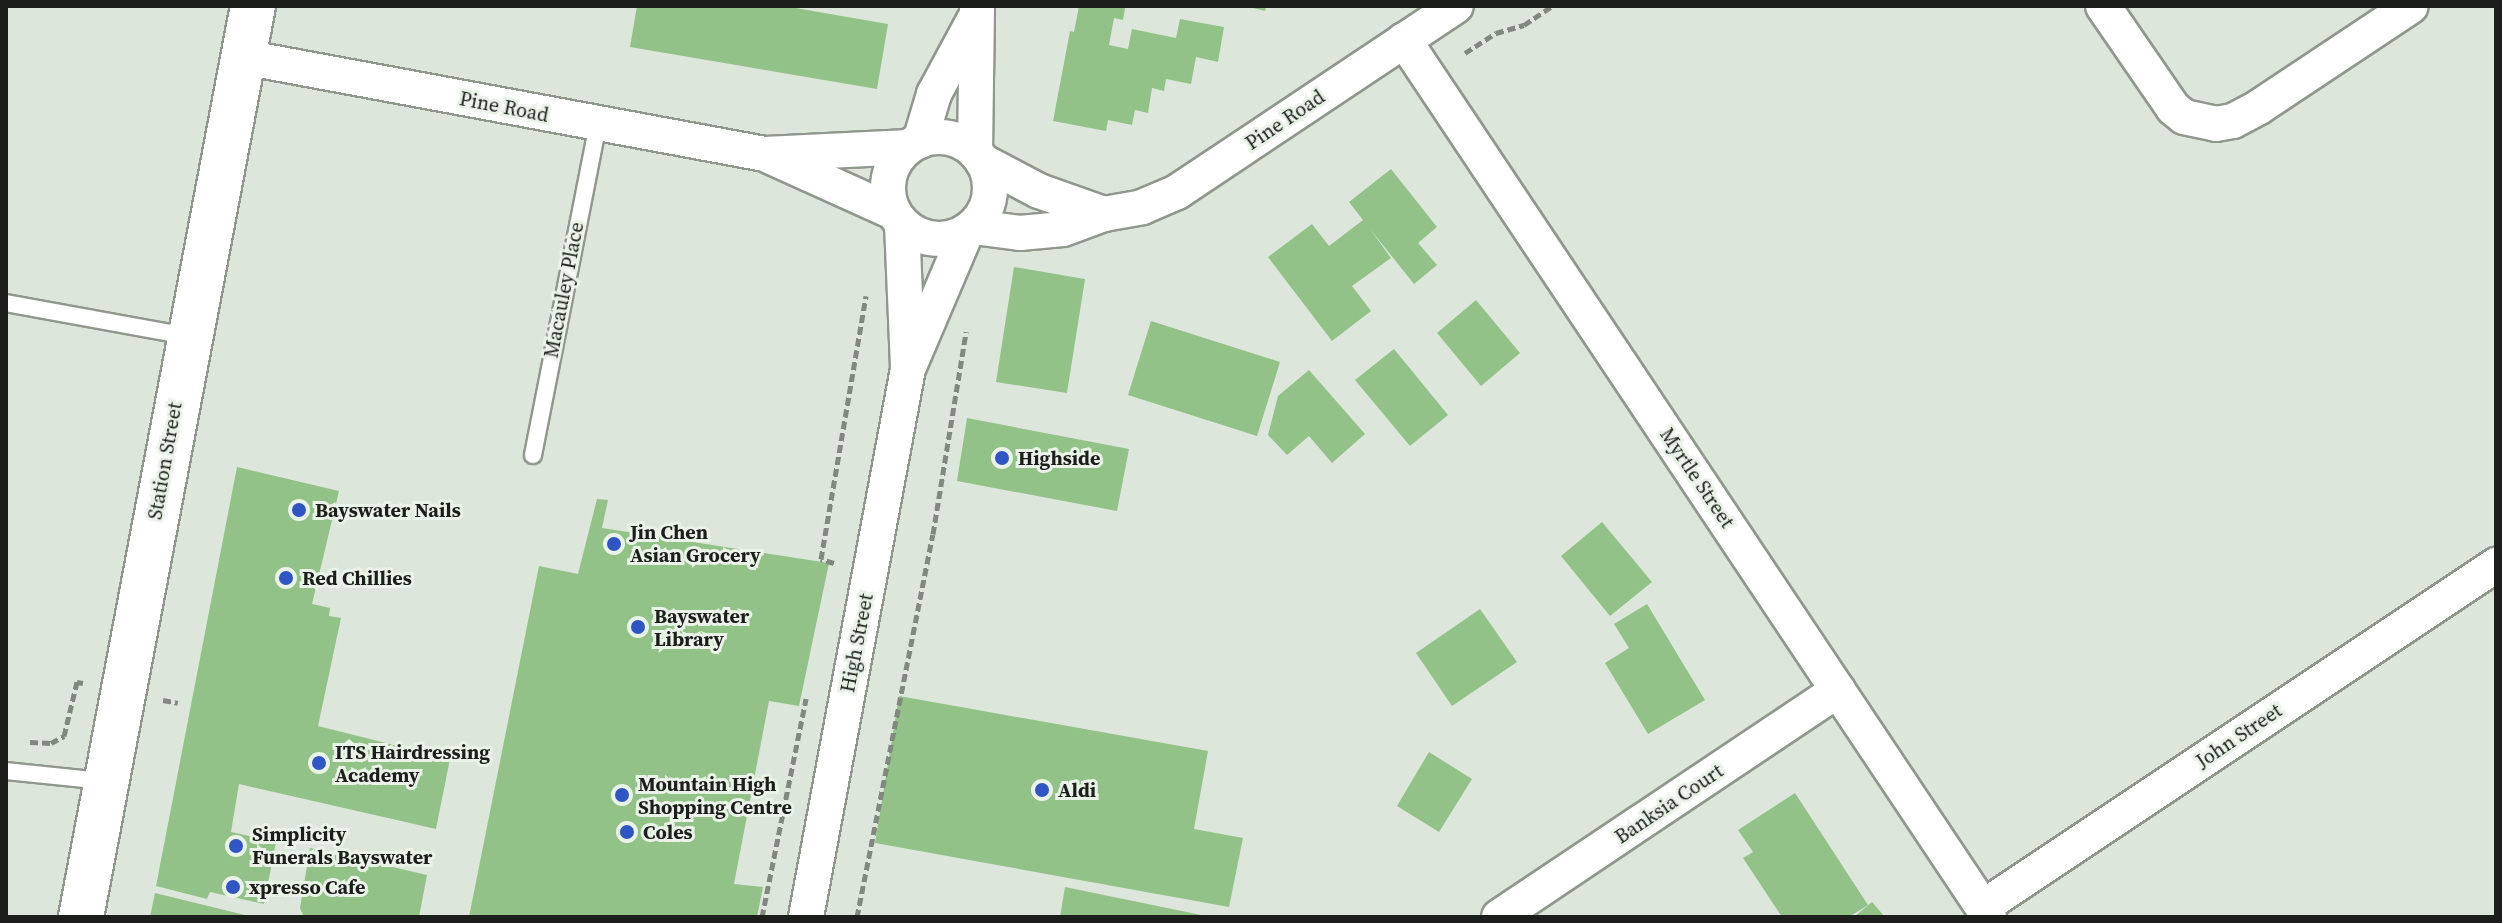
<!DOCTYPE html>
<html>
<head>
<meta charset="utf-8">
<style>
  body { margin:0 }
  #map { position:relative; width:2502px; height:923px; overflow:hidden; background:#dde6db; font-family:"Source Serif 4",serif }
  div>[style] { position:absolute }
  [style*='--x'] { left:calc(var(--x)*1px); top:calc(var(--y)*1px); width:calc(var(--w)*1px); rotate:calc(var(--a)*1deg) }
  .building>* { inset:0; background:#93c288 }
  .path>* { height:5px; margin-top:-2.5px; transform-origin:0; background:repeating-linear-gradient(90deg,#818880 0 8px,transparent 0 12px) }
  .roads { filter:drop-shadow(2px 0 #90988e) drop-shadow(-2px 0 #90988e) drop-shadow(0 2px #90988e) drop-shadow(0 -2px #90988e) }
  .lane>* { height:16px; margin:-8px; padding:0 8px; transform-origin:8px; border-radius:8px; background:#fff }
  .street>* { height:34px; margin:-17px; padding:0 17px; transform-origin:17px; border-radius:17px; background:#fff }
  .street>.ring { margin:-17px; padding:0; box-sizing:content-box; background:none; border:34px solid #fff; border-radius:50% }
  .secondary>* { height:44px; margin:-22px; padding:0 22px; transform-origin:22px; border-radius:22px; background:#fff }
  .dots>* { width:22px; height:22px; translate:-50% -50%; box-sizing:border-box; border:4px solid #eaf3e8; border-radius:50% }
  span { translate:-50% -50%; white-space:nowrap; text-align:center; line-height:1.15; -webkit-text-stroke:6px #eaf3e8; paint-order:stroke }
  .street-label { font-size:20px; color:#1b1e1a }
  .poi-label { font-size:20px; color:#1b1e1a; font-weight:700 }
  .left { translate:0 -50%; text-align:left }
  .frame { position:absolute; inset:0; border:8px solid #1b1e1a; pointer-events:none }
</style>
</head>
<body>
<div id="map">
  <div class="building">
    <i style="clip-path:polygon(637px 6px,784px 6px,888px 24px,877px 89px,630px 47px)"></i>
    <i style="clip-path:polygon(1079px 6px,1125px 8px,1123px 20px,1114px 18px,1109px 45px,1128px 49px,1132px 29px,1176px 38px,1180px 19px,1224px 27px,1218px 62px,1196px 57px,1191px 84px,1166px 79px,1164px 91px,1152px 88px,1148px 113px,1135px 110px,1132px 125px,1108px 120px,1106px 131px,1053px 121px,1070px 31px,1074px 32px)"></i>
    <i style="clip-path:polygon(1245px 6px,1266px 6px,1265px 11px)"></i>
    <i style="clip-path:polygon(1391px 169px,1437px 227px,1418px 243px,1437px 265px,1414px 284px,1370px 229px,1391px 258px,1352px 286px,1371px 311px,1332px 341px,1268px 257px,1312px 224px,1329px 246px,1363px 220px,1349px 202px)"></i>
    <i style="clip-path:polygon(1014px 267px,1085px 279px,1067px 393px,996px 382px)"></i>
    <i style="clip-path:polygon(1476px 300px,1520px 353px,1481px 386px,1437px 333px)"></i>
    <i style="clip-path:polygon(1151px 321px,1280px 362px,1257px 436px,1128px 395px)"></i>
    <i style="clip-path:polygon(1394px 349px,1448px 415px,1410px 446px,1355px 380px)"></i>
    <i style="clip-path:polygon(1309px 370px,1365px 434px,1332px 463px,1309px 436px,1287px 455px,1268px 435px,1278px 396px)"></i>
    <i style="clip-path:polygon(967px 418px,1129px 449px,1117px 511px,957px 481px)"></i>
    <i style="clip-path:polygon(237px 467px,339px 491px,312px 604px,330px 608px,329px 616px,341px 618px,318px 726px,450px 759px,436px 829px,239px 784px,231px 832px,276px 842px,264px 904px,210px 892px,207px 899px,156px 886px)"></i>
    <i style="clip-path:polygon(597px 499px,608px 500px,602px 528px,829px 563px,799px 706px,769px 701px,734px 884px,763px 887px,757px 917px,469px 917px,539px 566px,578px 574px)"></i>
    <i style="clip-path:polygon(1602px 522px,1652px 582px,1610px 616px,1561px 556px)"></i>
    <i style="clip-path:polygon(1647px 604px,1705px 700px,1648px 734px,1605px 663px,1629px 648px,1614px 624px)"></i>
    <i style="clip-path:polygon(1480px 609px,1517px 662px,1452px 706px,1416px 653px)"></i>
    <i style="clip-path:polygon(899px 696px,1208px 751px,1194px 829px,1243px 838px,1229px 907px,875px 843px)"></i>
    <i style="clip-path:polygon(1429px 752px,1472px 779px,1439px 832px,1397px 806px)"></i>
    <i style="clip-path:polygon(1795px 793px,1868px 905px,1849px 917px,1782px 917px,1743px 858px,1753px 852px,1738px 830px)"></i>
    <i style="clip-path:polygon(310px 848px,427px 875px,419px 917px,304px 917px,300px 908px)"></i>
    <i style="clip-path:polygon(1065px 887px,1206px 916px,1205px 917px,1060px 917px)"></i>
    <i style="clip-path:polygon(155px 893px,249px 916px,249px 917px,150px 917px)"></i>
    <i style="clip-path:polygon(1872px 902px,1885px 917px,1854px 917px,1867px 906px)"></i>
  </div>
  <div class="path">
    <i style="--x:1465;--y:53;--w:37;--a:-33"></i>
    <i style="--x:1496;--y:33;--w:29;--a:-16"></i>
    <i style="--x:1524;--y:25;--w:34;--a:-34"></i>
    <i style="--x:834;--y:563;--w:14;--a:-163"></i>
    <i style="--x:821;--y:559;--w:267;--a:-80.3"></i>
    <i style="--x:163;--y:700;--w:15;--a:11"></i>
    <i style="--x:30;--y:742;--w:21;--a:3"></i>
    <i style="--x:51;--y:743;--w:15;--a:-28"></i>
    <i style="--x:64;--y:736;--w:56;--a:-76.5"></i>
    <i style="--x:77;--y:682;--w:6;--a:9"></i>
    <i style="--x:762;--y:917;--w:223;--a:-78.6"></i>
    <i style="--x:857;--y:917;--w:390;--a:-78.8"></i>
    <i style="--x:933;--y:534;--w:205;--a:-80.7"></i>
  </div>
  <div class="roads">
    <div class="lane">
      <i style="--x:6;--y:303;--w:185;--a:10.3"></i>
      <i style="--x:533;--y:455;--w:336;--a:-78.9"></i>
      <i style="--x:6;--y:771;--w:98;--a:5.9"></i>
    </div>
    <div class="street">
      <i style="--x:2103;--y:6;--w:124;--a:55.5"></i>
      <i style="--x:2173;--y:108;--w:14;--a:39"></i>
      <i style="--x:2184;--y:117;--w:33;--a:12"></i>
      <i style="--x:2216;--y:124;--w:17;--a:-10"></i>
      <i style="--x:2233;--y:121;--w:30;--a:-28"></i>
      <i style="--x:2259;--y:107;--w:182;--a:-33.6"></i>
      <i style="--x:1404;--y:40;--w:1054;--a:56.29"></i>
      <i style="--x:243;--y:57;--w:531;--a:10.53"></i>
      <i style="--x:765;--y:154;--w:144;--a:-2.8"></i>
      <i class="ring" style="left:888px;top:137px;width:68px;height:68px"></i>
      <i style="--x:920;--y:141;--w:49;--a:-73.4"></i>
      <i style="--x:934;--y:94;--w:84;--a:-61.6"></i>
      <i style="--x:975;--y:152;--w:146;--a:-89.2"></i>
      <i style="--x:769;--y:156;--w:136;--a:24.3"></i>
      <i style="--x:982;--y:161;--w:64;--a:27.8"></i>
      <i style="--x:1039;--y:191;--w:69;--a:19.5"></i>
      <i style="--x:902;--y:224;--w:141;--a:87.6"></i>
      <i style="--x:973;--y:227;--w:47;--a:7.3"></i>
      <i style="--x:1020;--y:233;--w:43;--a:-5.3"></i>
      <i style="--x:1063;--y:229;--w:44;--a:-20.1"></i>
      <i style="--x:1104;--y:214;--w:39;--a:-10"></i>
      <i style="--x:1142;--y:207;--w:38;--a:-23"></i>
      <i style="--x:1177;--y:192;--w:335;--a:-33.7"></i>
      <i style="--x:1983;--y:907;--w:617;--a:-33.69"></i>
      <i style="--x:806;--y:917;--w:557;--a:-79.46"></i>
      <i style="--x:908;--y:369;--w:150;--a:-66.9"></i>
      <i style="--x:1499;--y:917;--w:408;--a:-33.8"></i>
    </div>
    <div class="secondary">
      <i style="--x:81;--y:917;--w:927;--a:-79.31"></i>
    </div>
  </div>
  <div class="dots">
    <i style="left:1002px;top:458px;background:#3055c5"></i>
    <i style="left:299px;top:510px;background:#3055c5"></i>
    <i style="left:614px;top:544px;background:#3055c5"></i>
    <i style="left:286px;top:578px;background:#3055c5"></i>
    <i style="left:638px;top:627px;background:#3055c5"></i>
    <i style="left:319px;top:763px;background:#3055c5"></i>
    <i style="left:1042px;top:790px;background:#3055c5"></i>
    <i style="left:622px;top:795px;background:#3055c5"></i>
    <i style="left:627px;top:832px;background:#3055c5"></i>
    <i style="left:236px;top:846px;background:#3055c5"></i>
    <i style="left:233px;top:887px;background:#3055c5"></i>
  </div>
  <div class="street-label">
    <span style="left:504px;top:107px;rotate:11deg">Pine Road</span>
    <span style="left:1285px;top:120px;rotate:-34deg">Pine Road</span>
    <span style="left:564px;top:290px;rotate:-79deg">Macauley Place</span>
    <span style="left:165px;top:461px;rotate:-80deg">Station Street</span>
    <span style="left:1697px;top:478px;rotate:56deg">Myrtle Street</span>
    <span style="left:857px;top:643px;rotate:-79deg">High Street</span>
    <span style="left:2239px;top:736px;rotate:-34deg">John Street</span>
    <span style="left:1669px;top:804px;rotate:-34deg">Banksia Court</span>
  </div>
  <div class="poi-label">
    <span class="left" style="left:1018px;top:458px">Highside</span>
    <span class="left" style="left:315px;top:510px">Bayswater Nails</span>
    <span class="left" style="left:630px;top:544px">Jin Chen<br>Asian Grocery</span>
    <span class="left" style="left:302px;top:578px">Red Chillies</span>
    <span class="left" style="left:654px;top:628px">Bayswater<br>Library</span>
    <span class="left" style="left:335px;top:764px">ITS Hairdressing<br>Academy</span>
    <span class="left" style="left:638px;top:796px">Mountain High<br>Shopping Centre</span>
    <span class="left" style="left:1058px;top:790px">Aldi</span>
    <span class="left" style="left:643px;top:832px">Coles</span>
    <span class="left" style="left:252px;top:846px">Simplicity<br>Funerals Bayswater</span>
    <span class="left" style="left:249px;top:887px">xpresso Cafe</span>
  </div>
  <div class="frame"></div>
</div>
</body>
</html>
